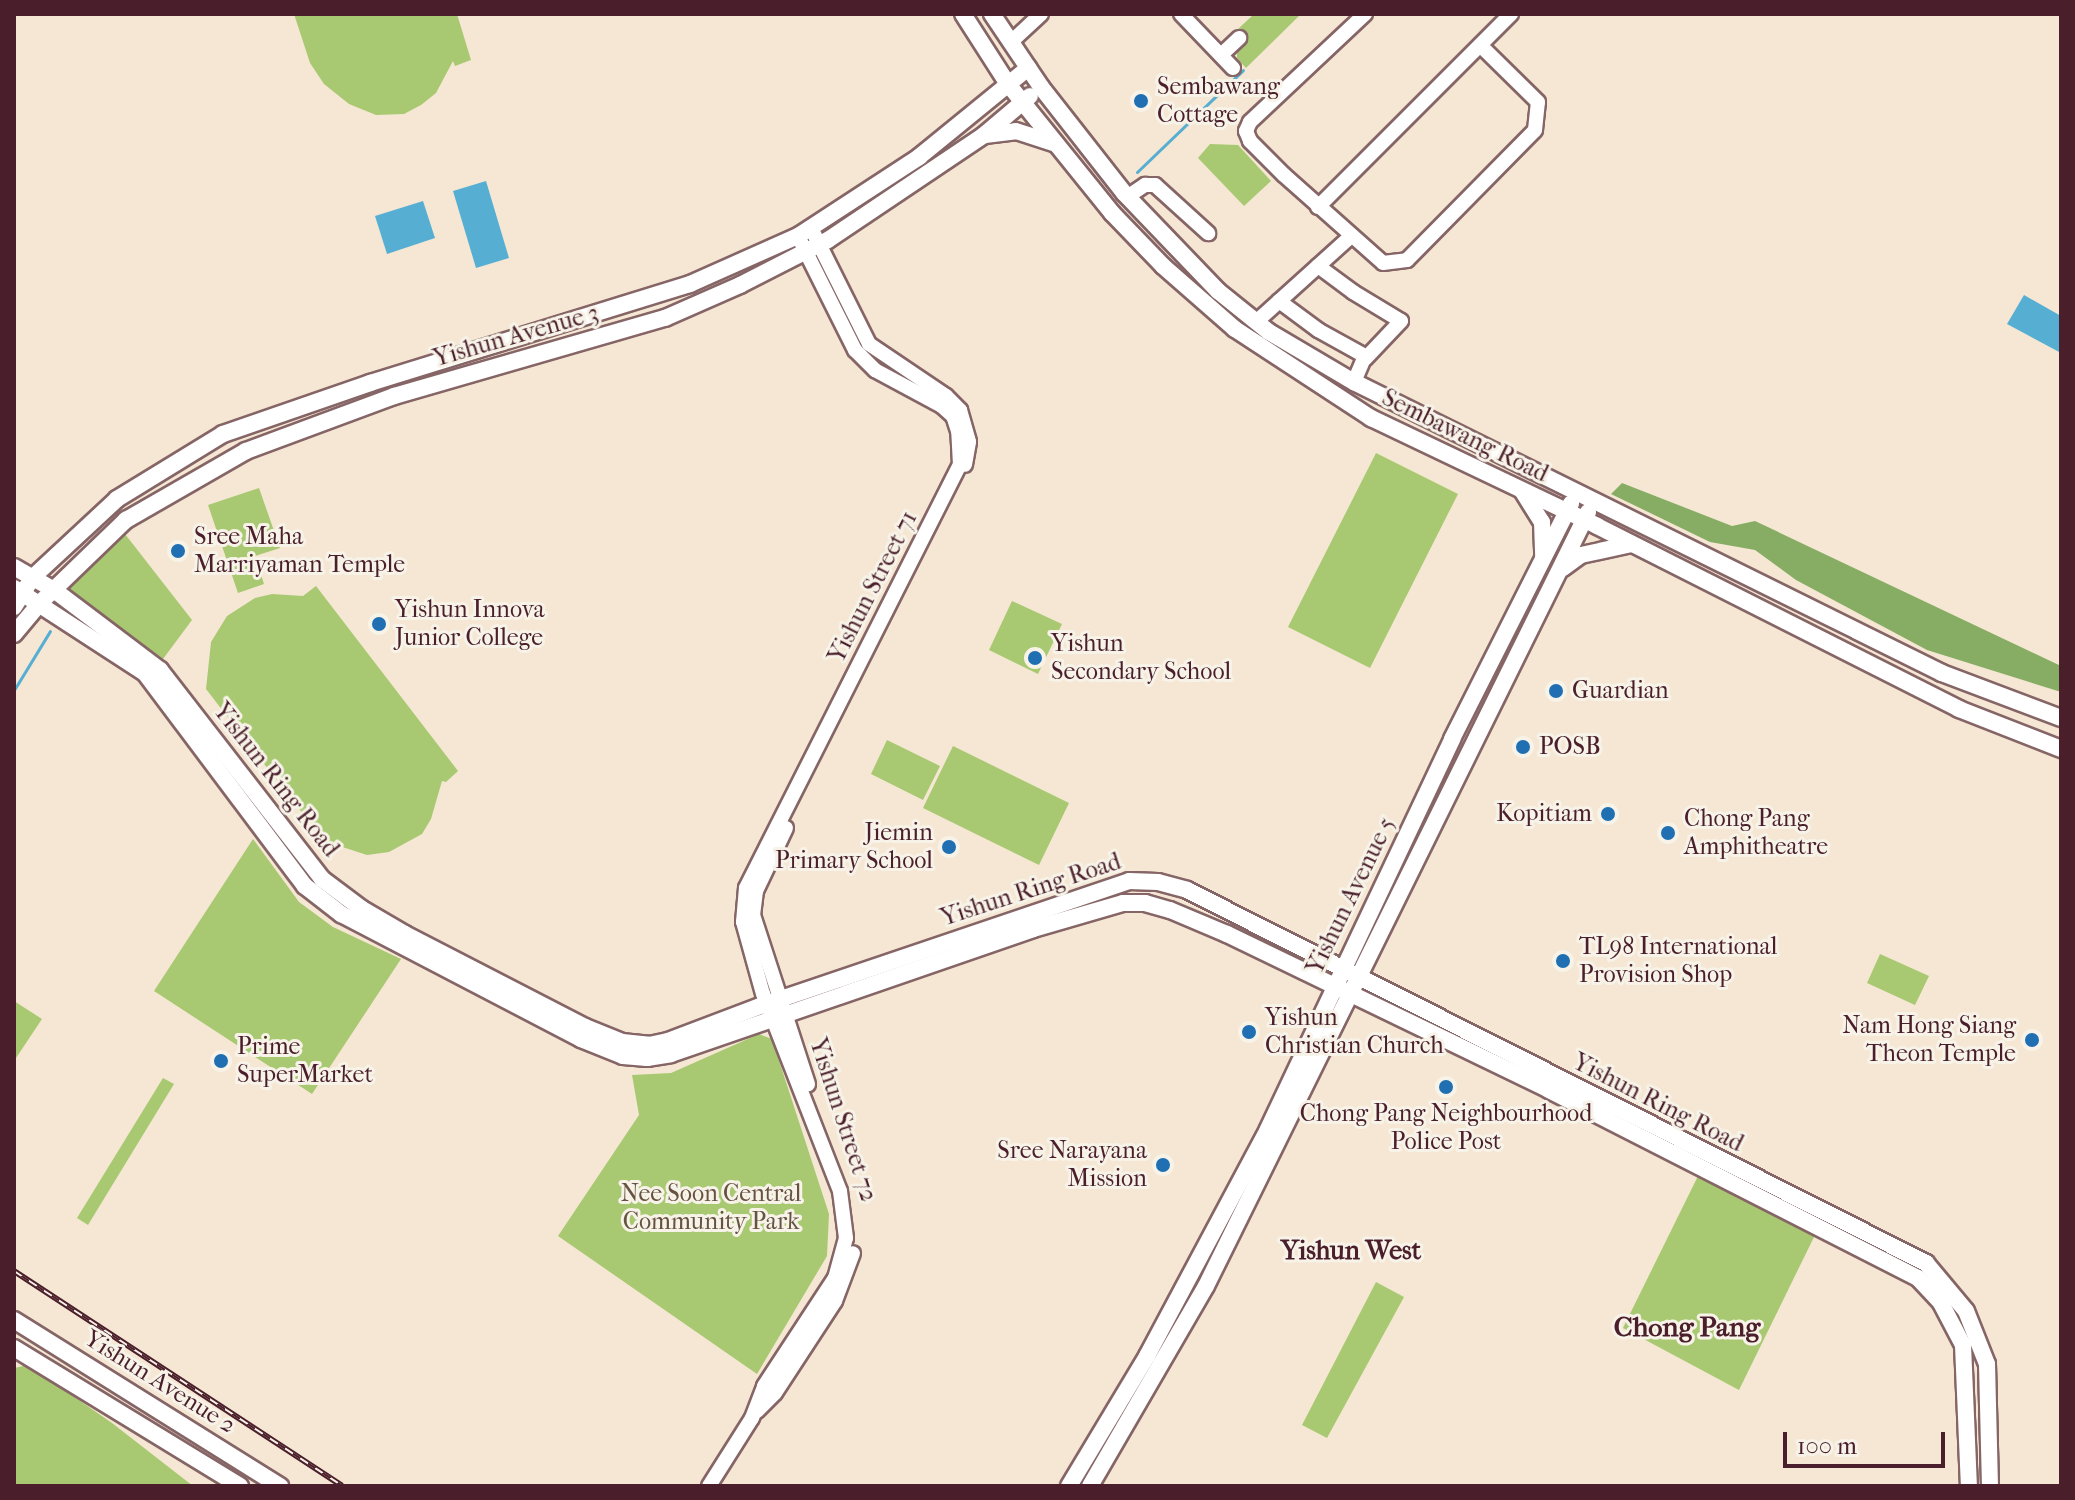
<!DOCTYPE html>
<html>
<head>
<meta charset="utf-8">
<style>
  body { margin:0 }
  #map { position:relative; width:2075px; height:1500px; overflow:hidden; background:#f5e7d3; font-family:"IM FELL French Canon",serif }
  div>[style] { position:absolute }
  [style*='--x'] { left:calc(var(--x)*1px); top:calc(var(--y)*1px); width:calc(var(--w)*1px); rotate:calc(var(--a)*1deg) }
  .green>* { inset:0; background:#a8c971 }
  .forest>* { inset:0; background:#86ad63 }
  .water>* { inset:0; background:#56afd3 }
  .stream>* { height:3px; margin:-1.5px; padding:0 1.5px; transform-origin:1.5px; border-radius:1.5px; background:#56afd3 }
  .roads { filter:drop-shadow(2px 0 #866566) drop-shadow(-2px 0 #866566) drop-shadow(0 2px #866566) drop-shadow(0 -2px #866566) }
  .minor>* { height:14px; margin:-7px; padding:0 7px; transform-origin:7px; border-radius:7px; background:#fff }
  .major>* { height:16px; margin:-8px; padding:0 8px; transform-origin:8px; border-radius:8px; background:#fff }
  .rail>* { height:6px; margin-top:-3px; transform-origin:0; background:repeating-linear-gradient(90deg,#f7f3e8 0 9px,#4a1f2b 0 18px); box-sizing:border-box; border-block:2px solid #4a1f2b }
  .dots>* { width:22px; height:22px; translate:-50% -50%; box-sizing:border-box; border:4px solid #f7f3e8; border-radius:50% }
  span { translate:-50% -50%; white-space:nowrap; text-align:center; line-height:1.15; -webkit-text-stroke:6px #f7f3e8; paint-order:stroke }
  .poi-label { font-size:24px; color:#4a1f2b }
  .left { translate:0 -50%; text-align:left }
  .right { translate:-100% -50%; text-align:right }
  .street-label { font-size:24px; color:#4a1f2b }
  .park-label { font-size:24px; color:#665240 }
  .neighbourhood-label { font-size:26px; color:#4a1f2b; font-weight:700 }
  .quarter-label { font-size:28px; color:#4a1f2b; font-weight:700 }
  .frame { position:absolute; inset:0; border:16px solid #4a1f2b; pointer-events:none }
  .scale { position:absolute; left:1783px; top:1432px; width:162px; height:36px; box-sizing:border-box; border:4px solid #4a1f2b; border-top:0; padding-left:10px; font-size:24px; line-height:28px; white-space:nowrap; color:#4a1f2b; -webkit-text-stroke:6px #f7f3e8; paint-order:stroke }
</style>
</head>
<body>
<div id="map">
  <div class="green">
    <i style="clip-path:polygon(294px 14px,457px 14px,471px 60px,455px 66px,453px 61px,436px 93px,421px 105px,404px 114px,376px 115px,349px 104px,324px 84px,310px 63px)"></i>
    <i style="clip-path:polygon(1254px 14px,1301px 14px,1246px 68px,1237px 58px,1237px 47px,1245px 39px,1237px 30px)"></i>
    <i style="clip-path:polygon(1210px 144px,1238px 145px,1271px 181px,1244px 206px,1198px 158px)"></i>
    <i style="clip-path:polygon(1376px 453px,1458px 494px,1370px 668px,1288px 627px)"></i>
    <i style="clip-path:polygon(259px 488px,280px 548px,255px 556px,264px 584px,238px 593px,208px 505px)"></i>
    <i style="clip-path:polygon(125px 534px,192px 620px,163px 659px,65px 587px)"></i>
    <i style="clip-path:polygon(316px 586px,458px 771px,446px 782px,442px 781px,431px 819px,422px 834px,389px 852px,367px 855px,324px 841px,206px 689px,211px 642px,227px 616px,255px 598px,272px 594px,303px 596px)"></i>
    <i style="clip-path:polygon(1012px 601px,1062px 624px,1038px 674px,989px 650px)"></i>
    <i style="clip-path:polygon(887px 740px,940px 766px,923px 800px,871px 774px)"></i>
    <i style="clip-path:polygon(953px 746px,1069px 803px,1039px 865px,923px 808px)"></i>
    <i style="clip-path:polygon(253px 839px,299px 902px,333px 927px,401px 959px,312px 1094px,154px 991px)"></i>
    <i style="clip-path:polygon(1880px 954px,1929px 976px,1915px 1005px,1867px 983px)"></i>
    <i style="clip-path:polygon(14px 1001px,42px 1019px,14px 1061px)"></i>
    <i style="clip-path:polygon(759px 1034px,772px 1039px,829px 1214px,827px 1256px,757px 1374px,558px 1236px,639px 1115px,632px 1075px,671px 1073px)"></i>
    <i style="clip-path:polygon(163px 1078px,174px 1084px,88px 1225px,77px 1218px)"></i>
    <i style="clip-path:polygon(1698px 1176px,1815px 1235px,1739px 1390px,1623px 1328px)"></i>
    <i style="clip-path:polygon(1376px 1282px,1404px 1297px,1327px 1438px,1302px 1425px)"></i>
    <i style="clip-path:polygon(28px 1365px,112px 1423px,193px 1486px,14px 1486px,14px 1368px)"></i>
  </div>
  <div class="forest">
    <i style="clip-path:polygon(1622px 483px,1732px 526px,1755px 521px,2061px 666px,2061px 692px,1927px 650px,1796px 580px,1755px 550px,1710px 542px,1611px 494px)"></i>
  </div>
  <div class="water">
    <i style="clip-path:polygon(486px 181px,509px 258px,476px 268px,453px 191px)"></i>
    <i style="clip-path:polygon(423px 201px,435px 238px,387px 254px,375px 216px)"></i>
    <i style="clip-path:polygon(2024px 295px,2061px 316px,2061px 353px,2007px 324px)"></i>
  </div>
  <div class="stream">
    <i style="--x:1137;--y:172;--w:147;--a:-43.9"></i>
    <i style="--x:14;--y:690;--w:69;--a:-58.6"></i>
  </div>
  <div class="roads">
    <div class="minor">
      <i style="--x:1181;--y:14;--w:75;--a:46.1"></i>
      <i style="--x:1365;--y:14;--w:158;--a:136.8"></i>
      <i style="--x:1250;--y:122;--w:10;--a:114"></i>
      <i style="--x:1246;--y:131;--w:11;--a:68"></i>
      <i style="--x:1250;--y:141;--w:48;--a:45"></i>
      <i style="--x:1284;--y:175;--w:132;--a:41.6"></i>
      <i style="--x:1383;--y:263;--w:24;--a:-7"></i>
      <i style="--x:1407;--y:260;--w:182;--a:-45.4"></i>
      <i style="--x:1535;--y:130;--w:28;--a:-84"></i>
      <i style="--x:1538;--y:102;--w:81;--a:-135.5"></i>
      <i style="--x:1011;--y:42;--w:41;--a:-43"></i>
      <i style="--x:1221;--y:55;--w:25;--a:-43"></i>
      <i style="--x:1127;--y:197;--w:22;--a:-34"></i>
      <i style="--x:1145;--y:185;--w:10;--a:0"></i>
      <i style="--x:1155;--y:185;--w:72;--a:42.2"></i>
      <i style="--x:1318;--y:207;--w:273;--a:-45"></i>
      <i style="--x:812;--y:230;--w:127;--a:63.4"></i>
      <i style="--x:869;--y:344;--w:93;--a:34"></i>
      <i style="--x:946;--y:396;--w:20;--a:45"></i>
      <i style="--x:960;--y:410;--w:33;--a:74"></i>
      <i style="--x:969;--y:442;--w:23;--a:100"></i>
      <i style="--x:1318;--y:266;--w:44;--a:36.6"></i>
      <i style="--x:1353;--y:292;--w:56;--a:31.1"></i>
      <i style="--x:1401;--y:321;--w:52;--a:133.5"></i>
      <i style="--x:1279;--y:301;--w:49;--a:36.6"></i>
      <i style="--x:1318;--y:330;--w:54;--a:29"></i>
      <i style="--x:1365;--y:356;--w:28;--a:113"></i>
      <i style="--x:1256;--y:322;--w:127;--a:-42.1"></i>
      <i style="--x:786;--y:828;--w:70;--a:115.5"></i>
      <i style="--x:756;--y:891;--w:24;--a:97"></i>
      <i style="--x:753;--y:915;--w:178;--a:72"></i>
      <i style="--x:757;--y:1411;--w:25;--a:-45"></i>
      <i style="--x:775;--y:1393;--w:110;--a:-56.9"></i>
      <i style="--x:835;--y:1301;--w:51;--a:-69.4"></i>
      <i style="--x:709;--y:1486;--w:80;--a:-57.7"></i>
      <i style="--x:752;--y:1418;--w:34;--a:-69"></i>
      <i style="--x:764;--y:1386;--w:129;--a:-56.7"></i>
      <i style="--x:835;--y:1278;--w:41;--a:-74.6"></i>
      <i style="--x:846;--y:1238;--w:47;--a:-97.3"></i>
      <i style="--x:840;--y:1191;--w:212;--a:-111.3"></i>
      <i style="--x:763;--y:994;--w:75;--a:-105.5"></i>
      <i style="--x:743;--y:922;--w:34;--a:-85"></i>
      <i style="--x:746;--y:888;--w:474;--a:-63.2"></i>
      <i style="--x:960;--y:465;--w:34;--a:-93"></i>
      <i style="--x:958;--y:431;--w:16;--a:-108"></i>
      <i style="--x:953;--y:416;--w:15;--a:-138"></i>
      <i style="--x:942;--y:406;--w:76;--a:-151.8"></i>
      <i style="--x:875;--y:370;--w:28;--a:-135"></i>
      <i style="--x:855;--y:350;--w:127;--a:-116.6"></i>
    </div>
    <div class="major">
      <i style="--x:963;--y:14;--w:83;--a:57.3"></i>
      <i style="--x:1008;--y:84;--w:166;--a:51.1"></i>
      <i style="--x:1112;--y:213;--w:74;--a:46.1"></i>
      <i style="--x:1163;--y:266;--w:96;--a:41.2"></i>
      <i style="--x:1235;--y:329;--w:163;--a:33.2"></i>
      <i style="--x:1371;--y:418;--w:250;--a:25.5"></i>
      <i style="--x:1597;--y:526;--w:406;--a:26.8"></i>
      <i style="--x:1959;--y:709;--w:110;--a:21.4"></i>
      <i style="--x:992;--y:14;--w:88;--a:56.1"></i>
      <i style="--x:1041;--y:87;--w:135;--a:51.9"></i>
      <i style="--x:1124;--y:193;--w:136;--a:46.2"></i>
      <i style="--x:1218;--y:291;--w:65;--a:38.8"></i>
      <i style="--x:1269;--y:332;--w:99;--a:30.5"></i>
      <i style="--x:1354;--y:382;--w:656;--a:26.33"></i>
      <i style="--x:1942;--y:673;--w:127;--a:20.7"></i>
      <i style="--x:985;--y:135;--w:31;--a:-7"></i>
      <i style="--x:1016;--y:131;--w:42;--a:18"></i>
      <i style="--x:1523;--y:492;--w:36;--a:58"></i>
      <i style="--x:1542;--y:522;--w:35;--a:88"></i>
      <i style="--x:14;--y:567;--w:46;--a:29.9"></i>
      <i style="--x:54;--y:590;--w:133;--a:37"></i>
      <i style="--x:160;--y:670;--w:264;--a:52.2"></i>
      <i style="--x:322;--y:879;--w:50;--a:36.9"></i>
      <i style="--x:362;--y:909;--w:50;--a:30.2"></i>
      <i style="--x:405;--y:934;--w:203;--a:27.3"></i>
      <i style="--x:585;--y:1027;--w:40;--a:22"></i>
      <i style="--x:622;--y:1042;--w:27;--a:6"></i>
      <i style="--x:649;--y:1045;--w:19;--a:-12"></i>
      <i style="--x:668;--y:1041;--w:98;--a:-20.8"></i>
      <i style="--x:760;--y:1006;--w:390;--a:-18.7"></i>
      <i style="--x:1129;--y:881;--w:29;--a:2"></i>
      <i style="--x:1158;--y:882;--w:30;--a:15"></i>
      <i style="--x:1187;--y:890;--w:828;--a:26.78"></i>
      <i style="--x:1926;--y:1263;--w:62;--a:50.2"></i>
      <i style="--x:1966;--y:1311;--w:57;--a:68.4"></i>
      <i style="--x:1987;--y:1364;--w:122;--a:88.6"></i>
      <i style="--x:1563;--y:568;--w:22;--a:-36"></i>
      <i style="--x:1581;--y:555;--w:52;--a:-12.2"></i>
      <i style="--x:14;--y:588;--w:156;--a:33"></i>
      <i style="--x:145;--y:673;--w:266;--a:53.1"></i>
      <i style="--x:305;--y:886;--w:46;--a:37.9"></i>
      <i style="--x:341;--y:914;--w:271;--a:27.5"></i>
      <i style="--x:581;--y:1039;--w:45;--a:22"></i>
      <i style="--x:623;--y:1056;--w:24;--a:5"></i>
      <i style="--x:647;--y:1058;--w:24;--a:-9"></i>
      <i style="--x:671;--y:1054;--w:383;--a:-19"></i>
      <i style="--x:1033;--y:929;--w:94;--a:-16.1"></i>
      <i style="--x:1123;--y:903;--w:22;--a:0"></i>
      <i style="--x:1145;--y:903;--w:26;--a:16"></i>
      <i style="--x:1170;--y:910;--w:62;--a:22.8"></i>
      <i style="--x:1227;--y:934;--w:358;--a:25.8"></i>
      <i style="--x:1549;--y:1090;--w:414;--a:27"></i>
      <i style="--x:1918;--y:1278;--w:34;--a:47"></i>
      <i style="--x:1941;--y:1303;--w:47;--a:62.4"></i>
      <i style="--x:1963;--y:1345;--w:141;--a:87.6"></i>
      <i style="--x:14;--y:607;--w:34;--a:-58"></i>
      <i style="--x:32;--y:578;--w:116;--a:-42.9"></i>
      <i style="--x:117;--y:499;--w:124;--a:-31.5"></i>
      <i style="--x:223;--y:434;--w:156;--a:-19.1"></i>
      <i style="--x:370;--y:383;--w:335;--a:-17.2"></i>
      <i style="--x:690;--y:284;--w:118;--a:-24"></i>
      <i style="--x:798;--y:236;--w:145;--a:-33.1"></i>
      <i style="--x:919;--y:157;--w:141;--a:-39.2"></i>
      <i style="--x:14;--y:634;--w:40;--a:-50"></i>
      <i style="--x:40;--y:603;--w:120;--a:-44"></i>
      <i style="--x:126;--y:520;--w:138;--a:-29.9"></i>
      <i style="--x:246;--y:451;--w:158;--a:-20.4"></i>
      <i style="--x:394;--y:396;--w:282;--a:-16.1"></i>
      <i style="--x:665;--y:318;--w:82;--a:-23.7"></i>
      <i style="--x:740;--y:285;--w:99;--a:-27.1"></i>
      <i style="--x:828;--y:240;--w:188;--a:-33.9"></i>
      <i style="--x:984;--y:135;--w:60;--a:-40.3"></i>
      <i style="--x:14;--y:1320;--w:314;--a:32"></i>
      <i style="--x:14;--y:1348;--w:265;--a:31.4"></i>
      <i style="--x:1069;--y:1486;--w:152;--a:-59"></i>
      <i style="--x:1147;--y:1356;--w:257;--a:-61.9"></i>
      <i style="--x:1268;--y:1129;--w:431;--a:-64.7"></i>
      <i style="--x:1452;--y:739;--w:264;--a:-63.2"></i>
      <i style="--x:1090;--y:1486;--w:231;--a:-59.9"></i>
      <i style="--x:1206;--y:1286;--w:863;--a:-63.73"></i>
    </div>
  </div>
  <div class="rail">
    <i style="--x:14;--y:1271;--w:392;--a:33.2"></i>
  </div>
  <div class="dots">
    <i style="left:1141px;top:101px;background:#1f6fb2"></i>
    <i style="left:178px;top:551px;background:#1f6fb2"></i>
    <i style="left:379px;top:624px;background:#1f6fb2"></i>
    <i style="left:1035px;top:658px;background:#1f6fb2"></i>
    <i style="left:1556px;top:691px;background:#1f6fb2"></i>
    <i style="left:1523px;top:747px;background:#1f6fb2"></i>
    <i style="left:1608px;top:814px;background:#1f6fb2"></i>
    <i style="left:1668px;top:833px;background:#1f6fb2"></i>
    <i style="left:949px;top:847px;background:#1f6fb2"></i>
    <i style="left:1563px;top:961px;background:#1f6fb2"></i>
    <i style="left:1249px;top:1032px;background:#1f6fb2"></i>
    <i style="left:2032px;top:1040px;background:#1f6fb2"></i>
    <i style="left:221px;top:1061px;background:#1f6fb2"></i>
    <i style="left:1446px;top:1087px;background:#1f6fb2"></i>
    <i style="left:1163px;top:1165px;background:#1f6fb2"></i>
  </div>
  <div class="poi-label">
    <span class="left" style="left:1157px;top:101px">Sembawang<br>Cottage</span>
    <span class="left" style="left:194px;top:551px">Sree Maha<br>Marriyaman Temple</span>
    <span class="left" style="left:395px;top:624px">Yishun Innova<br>Junior College</span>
    <span class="left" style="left:1051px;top:658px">Yishun<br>Secondary School</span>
    <span class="left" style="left:1572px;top:691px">Guardian</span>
    <span class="left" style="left:1539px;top:747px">POSB</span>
    <span class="right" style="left:1592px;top:814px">Kopitiam</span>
    <span class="left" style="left:1684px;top:833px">Chong Pang<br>Amphitheatre</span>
    <span class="right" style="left:933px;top:847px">Jiemin<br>Primary School</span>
    <span class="left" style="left:1579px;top:961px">TL98 International<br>Provision Shop</span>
    <span class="left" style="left:1265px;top:1032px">Yishun<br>Christian Church</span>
    <span class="right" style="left:2016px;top:1040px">Nam Hong Siang<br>Theon Temple</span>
    <span class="left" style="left:237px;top:1061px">Prime<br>SuperMarket</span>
    <span style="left:1446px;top:1128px">Chong Pang Neighbourhood<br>Police Post</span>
    <span class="right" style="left:1147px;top:1165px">Sree Narayana<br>Mission</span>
  </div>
  <div class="street-label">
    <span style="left:516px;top:336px;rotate:-16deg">Yishun Avenue 3</span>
    <span style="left:1465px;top:436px;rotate:26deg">Sembawang Road</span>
    <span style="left:873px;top:587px;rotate:-63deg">Yishun Street 71</span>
    <span style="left:276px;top:780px;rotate:52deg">Yishun Ring Road</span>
    <span style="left:1031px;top:890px;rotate:-18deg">Yishun Ring Road</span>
    <span style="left:1351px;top:896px;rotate:-64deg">Yishun Avenue 5</span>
    <span style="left:1658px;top:1103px;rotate:27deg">Yishun Ring Road</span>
    <span style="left:843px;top:1120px;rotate:72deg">Yishun Street 72</span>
    <span style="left:160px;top:1382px;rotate:32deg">Yishun Avenue 2</span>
  </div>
  <div class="park-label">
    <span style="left:711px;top:1208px">Nee Soon Central<br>Community Park</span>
  </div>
  <div class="neighbourhood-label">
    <span style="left:1351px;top:1251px">Yishun West</span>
  </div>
  <div class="quarter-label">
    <span style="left:1687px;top:1327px">Chong Pang</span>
  </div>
  <div class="frame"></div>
  <div class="scale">100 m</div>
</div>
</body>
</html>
